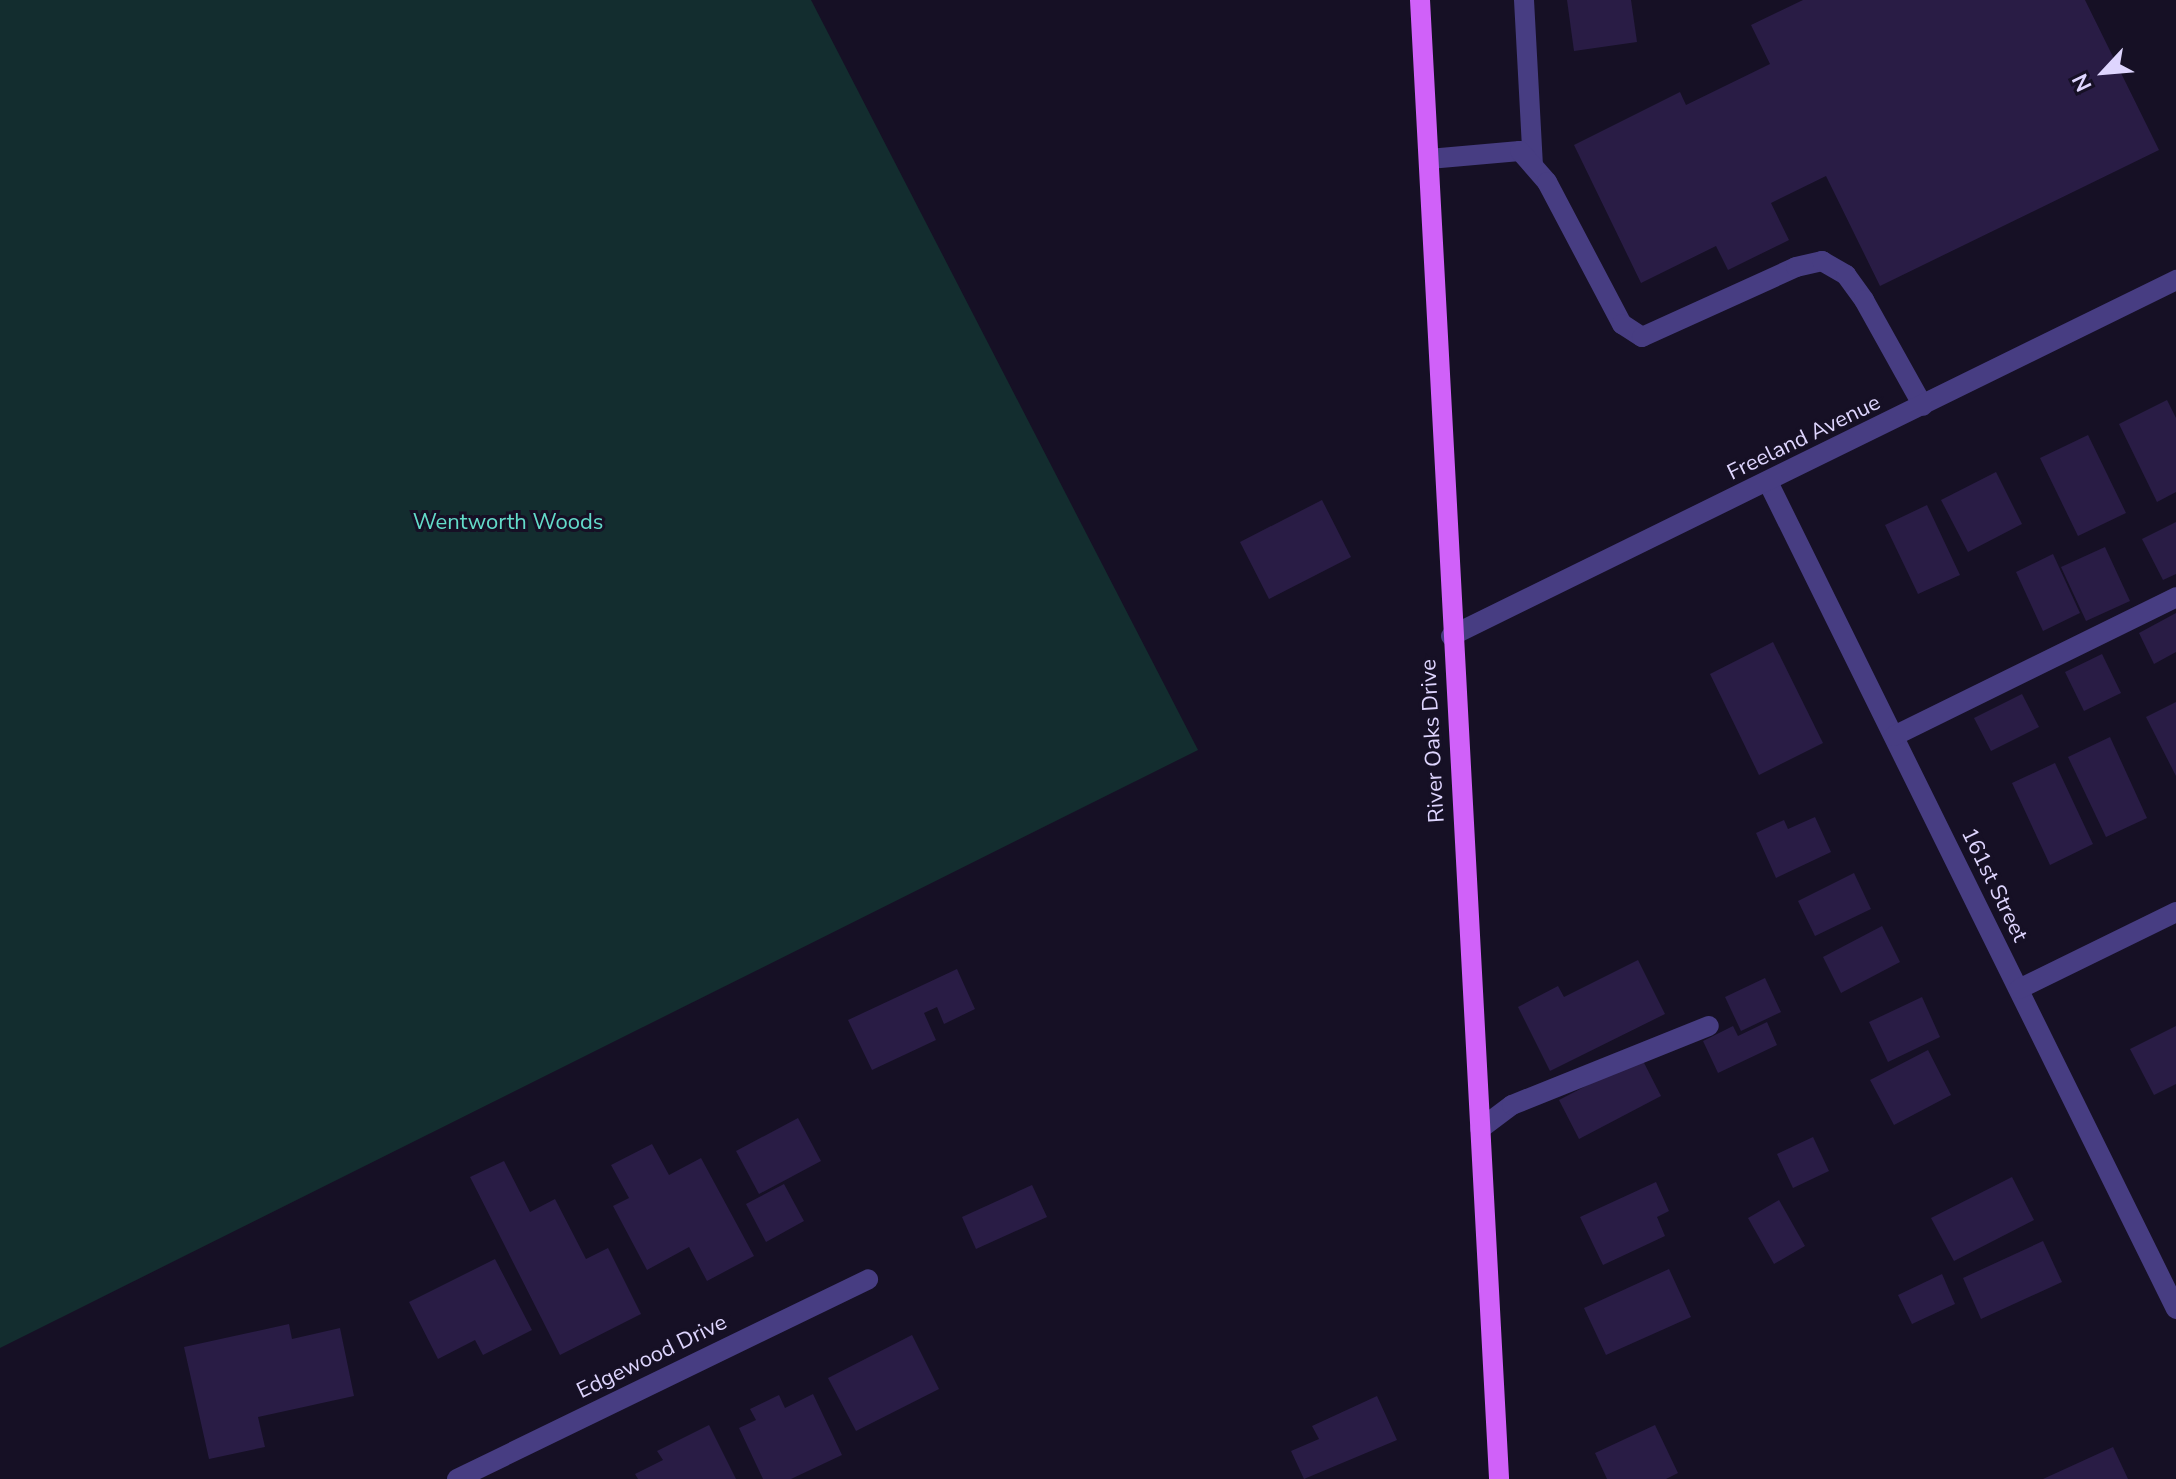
<!DOCTYPE html>
<html>
<head>
<meta charset="utf-8">
<style>
  body { margin:0 }
  #map { position:relative; width:2176px; height:1479px; overflow:hidden; background:#161025; font-family:"Nunito Sans",sans-serif }
  div>[style] { position:absolute }
  [style*='--x'] { left:calc(var(--x)*1px); top:calc(var(--y)*1px); width:calc(var(--w)*1px); rotate:calc(var(--a)*1deg) }
  .green>* { inset:0; background:#132d2f }
  .building>* { inset:0; background:#291c45 }
  .minor>* { height:20px; margin:-10px; padding:0 10px; transform-origin:10px; border-radius:10px; background:#473d82 }
  .major>* { height:20px; margin:-10px; padding:0 10px; transform-origin:10px; border-radius:10px; background:#d061f9 }
  span { translate:-50% -50%; white-space:nowrap; text-align:center; line-height:1.15; -webkit-text-stroke:6px #161025; paint-order:stroke }
  .street-label { font-size:22px; color:#ded5fe }
  .park-label { font-size:22px; color:#63dcca }
  .north { position:absolute; left:2064px; top:32px; width:80px; height:80px; -webkit-text-stroke:6px #161025; paint-order:stroke; rotate:244deg; font-size:22px; font-weight:700; line-height:32px; text-align:center; color:#ded5fe }
  .north::after { content:''; display:block; margin:auto; width:28px; height:36px; background:#ded5fe; clip-path:polygon(50% 0,100% 100%,50% 72%,0 100%) }
</style>
</head>
<body>
<div id="map">
  <div class="green">
    <i style="clip-path:polygon(0 0,811px 0,1198px 750px,0 1348px)"></i>
  </div>
  <div class="building">
    <i style="clip-path:polygon(1567px 0,1631px 0,1637px 42px,1574px 51px)"></i>
    <i style="clip-path:polygon(1803px 0,2085px 0,2159px 150px,1880px 286px,1826px 176px,1771px 203px,1789px 240px,1728px 270px,1716px 246px,1641px 283px,1574px 145px,1680px 92px,1686px 105px,1770px 64px,1751px 25px)"></i>
    <i style="clip-path:polygon(2167px 400px,2176px 418px,2176px 492px,2157px 502px,2119px 424px)"></i>
    <i style="clip-path:polygon(2088px 435px,2126px 513px,2078px 536px,2040px 458px)"></i>
    <i style="clip-path:polygon(1996px 472px,2022px 524px,1968px 552px,1941px 500px)"></i>
    <i style="clip-path:polygon(1322px 500px,1351px 557px,1269px 599px,1240px 542px)"></i>
    <i style="clip-path:polygon(1927px 505px,1960px 575px,1918px 594px,1885px 525px)"></i>
    <i style="clip-path:polygon(2176px 522px,2176px 574px,2163px 580px,2142px 539px)"></i>
    <i style="clip-path:polygon(2105px 547px,2130px 601px,2086px 621px,2061px 567px)"></i>
    <i style="clip-path:polygon(2053px 554px,2080px 613px,2043px 631px,2016px 572px)"></i>
    <i style="clip-path:polygon(2176px 613px,2176px 652px,2154px 664px,2139px 633px)"></i>
    <i style="clip-path:polygon(1773px 642px,1823px 743px,1759px 775px,1710px 674px)"></i>
    <i style="clip-path:polygon(2102px 654px,2121px 693px,2084px 711px,2065px 672px)"></i>
    <i style="clip-path:polygon(2022px 694px,2039px 727px,1991px 751px,1974px 718px)"></i>
    <i style="clip-path:polygon(2176px 702px,2176px 776px,2146px 717px)"></i>
    <i style="clip-path:polygon(2110px 737px,2147px 818px,2106px 837px,2068px 757px)"></i>
    <i style="clip-path:polygon(2055px 763px,2093px 844px,2050px 865px,2012px 783px)"></i>
    <i style="clip-path:polygon(1815px 817px,1831px 852px,1776px 878px,1756px 833px,1784px 820px,1788px 829px)"></i>
    <i style="clip-path:polygon(1854px 873px,1871px 909px,1815px 936px,1798px 901px)"></i>
    <i style="clip-path:polygon(1882px 926px,1900px 962px,1841px 993px,1823px 957px)"></i>
    <i style="clip-path:polygon(1638px 960px,1665px 1014px,1550px 1071px,1518px 1007px,1558px 986px,1564px 997px)"></i>
    <i style="clip-path:polygon(957px 969px,975px 1009px,944px 1024px,937px 1007px,924px 1013px,936px 1040px,872px 1070px,848px 1020px)"></i>
    <i style="clip-path:polygon(1765px 978px,1781px 1012px,1741px 1031px,1725px 997px)"></i>
    <i style="clip-path:polygon(1922px 997px,1940px 1037px,1888px 1062px,1869px 1022px)"></i>
    <i style="clip-path:polygon(1767px 1022px,1777px 1045px,1718px 1073px,1703px 1041px,1733px 1026px,1738px 1036px)"></i>
    <i style="clip-path:polygon(2176px 1026px,2176px 1084px,2154px 1095px,2130px 1049px)"></i>
    <i style="clip-path:polygon(1928px 1050px,1951px 1095px,1894px 1125px,1870px 1080px)"></i>
    <i style="clip-path:polygon(1641px 1057px,1661px 1096px,1579px 1139px,1559px 1100px)"></i>
    <i style="clip-path:polygon(798px 1118px,821px 1161px,759px 1194px,736px 1151px)"></i>
    <i style="clip-path:polygon(1813px 1137px,1829px 1171px,1793px 1188px,1777px 1154px)"></i>
    <i style="clip-path:polygon(652px 1144px,669px 1175px,701px 1158px,754px 1256px,707px 1281px,689px 1247px,647px 1270px,613px 1206px,629px 1198px,611px 1165px)"></i>
    <i style="clip-path:polygon(504px 1161px,530px 1212px,555px 1199px,586px 1259px,608px 1248px,641px 1314px,560px 1355px,470px 1177px)"></i>
    <i style="clip-path:polygon(2012px 1177px,2034px 1220px,1954px 1261px,1931px 1218px)"></i>
    <i style="clip-path:polygon(1656px 1182px,1669px 1211px,1657px 1217px,1665px 1236px,1603px 1265px,1580px 1217px)"></i>
    <i style="clip-path:polygon(784px 1184px,804px 1221px,766px 1242px,746px 1204px)"></i>
    <i style="clip-path:polygon(1032px 1185px,1047px 1217px,976px 1249px,962px 1217px)"></i>
    <i style="clip-path:polygon(1779px 1200px,1805px 1246px,1774px 1264px,1748px 1218px)"></i>
    <i style="clip-path:polygon(2043px 1241px,2062px 1282px,1981px 1319px,1963px 1278px)"></i>
    <i style="clip-path:polygon(495px 1259px,532px 1330px,483px 1355px,475px 1340px,438px 1359px,409px 1302px)"></i>
    <i style="clip-path:polygon(1669px 1269px,1691px 1317px,1606px 1355px,1584px 1308px)"></i>
    <i style="clip-path:polygon(1942px 1274px,1955px 1304px,1912px 1324px,1898px 1295px)"></i>
    <i style="clip-path:polygon(289px 1324px,292px 1339px,340px 1328px,354px 1396px,258px 1417px,265px 1447px,209px 1459px,184px 1347px)"></i>
    <i style="clip-path:polygon(912px 1335px,939px 1389px,856px 1431px,828px 1378px)"></i>
    <i style="clip-path:polygon(813px 1394px,842px 1455px,791px 1479px,763px 1479px,739px 1428px,756px 1420px,750px 1409px,779px 1395px,785px 1408px)"></i>
    <i style="clip-path:polygon(1377px 1396px,1397px 1440px,1304px 1479px,1291px 1451px,1319px 1439px,1312px 1426px)"></i>
    <i style="clip-path:polygon(709px 1425px,736px 1479px,638px 1479px,635px 1474px,663px 1460px,657px 1451px)"></i>
    <i style="clip-path:polygon(1655px 1425px,1678px 1473px,1666px 1479px,1607px 1479px,1595px 1453px)"></i>
    <i style="clip-path:polygon(2113px 1447px,2128px 1479px,2043px 1479px)"></i>
  </div>
  <div class="minor">
    <i style="--x:1524;--y:0;--w:164;--a:86.9"></i>
    <i style="--x:1429;--y:159;--w:91;--a:-5"></i>
    <i style="--x:1520;--y:151;--w:41;--a:48.9"></i>
    <i style="--x:1547;--y:182;--w:161;--a:62.2"></i>
    <i style="--x:1622;--y:324;--w:24;--a:33"></i>
    <i style="--x:1642;--y:337;--w:169;--a:-24.4"></i>
    <i style="--x:1796;--y:267;--w:27;--a:-13"></i>
    <i style="--x:1822;--y:261;--w:28;--a:30"></i>
    <i style="--x:1846;--y:275;--w:31;--a:54"></i>
    <i style="--x:1864;--y:300;--w:121;--a:60.9"></i>
    <i style="--x:1768;--y:482;--w:922;--a:63.74"></i>
    <i style="--x:1451;--y:636;--w:808;--a:-26.15"></i>
    <i style="--x:1894;--y:736;--w:314;--a:-26.2"></i>
    <i style="--x:2019;--y:989;--w:175;--a:-26.1"></i>
    <i style="--x:1480;--y:1129;--w:40;--a:-37"></i>
    <i style="--x:1512;--y:1105;--w:212;--a:-21.9"></i>
    <i style="--x:457;--y:1479;--w:457;--a:-25.9"></i>
  </div>
  <div class="major">
    <i style="--x:1420;--y:0;--w:1481;--a:86.94"></i>
  </div>
  <div class="street-label">
    <span style="left:1804px;top:438px;rotate:-26deg">Freeland Avenue</span>
    <span style="left:1433px;top:741px;rotate:-93deg">River Oaks Drive</span>
    <span style="left:1994px;top:885px;rotate:64deg">161st Street</span>
    <span style="left:652px;top:1357px;rotate:-26deg">Edgewood Drive</span>
  </div>
  <div class="park-label">
    <span style="left:508px;top:523px">Wentworth Woods</span>
  </div>
  <div class="north">N</div>
</div>
</body>
</html>
